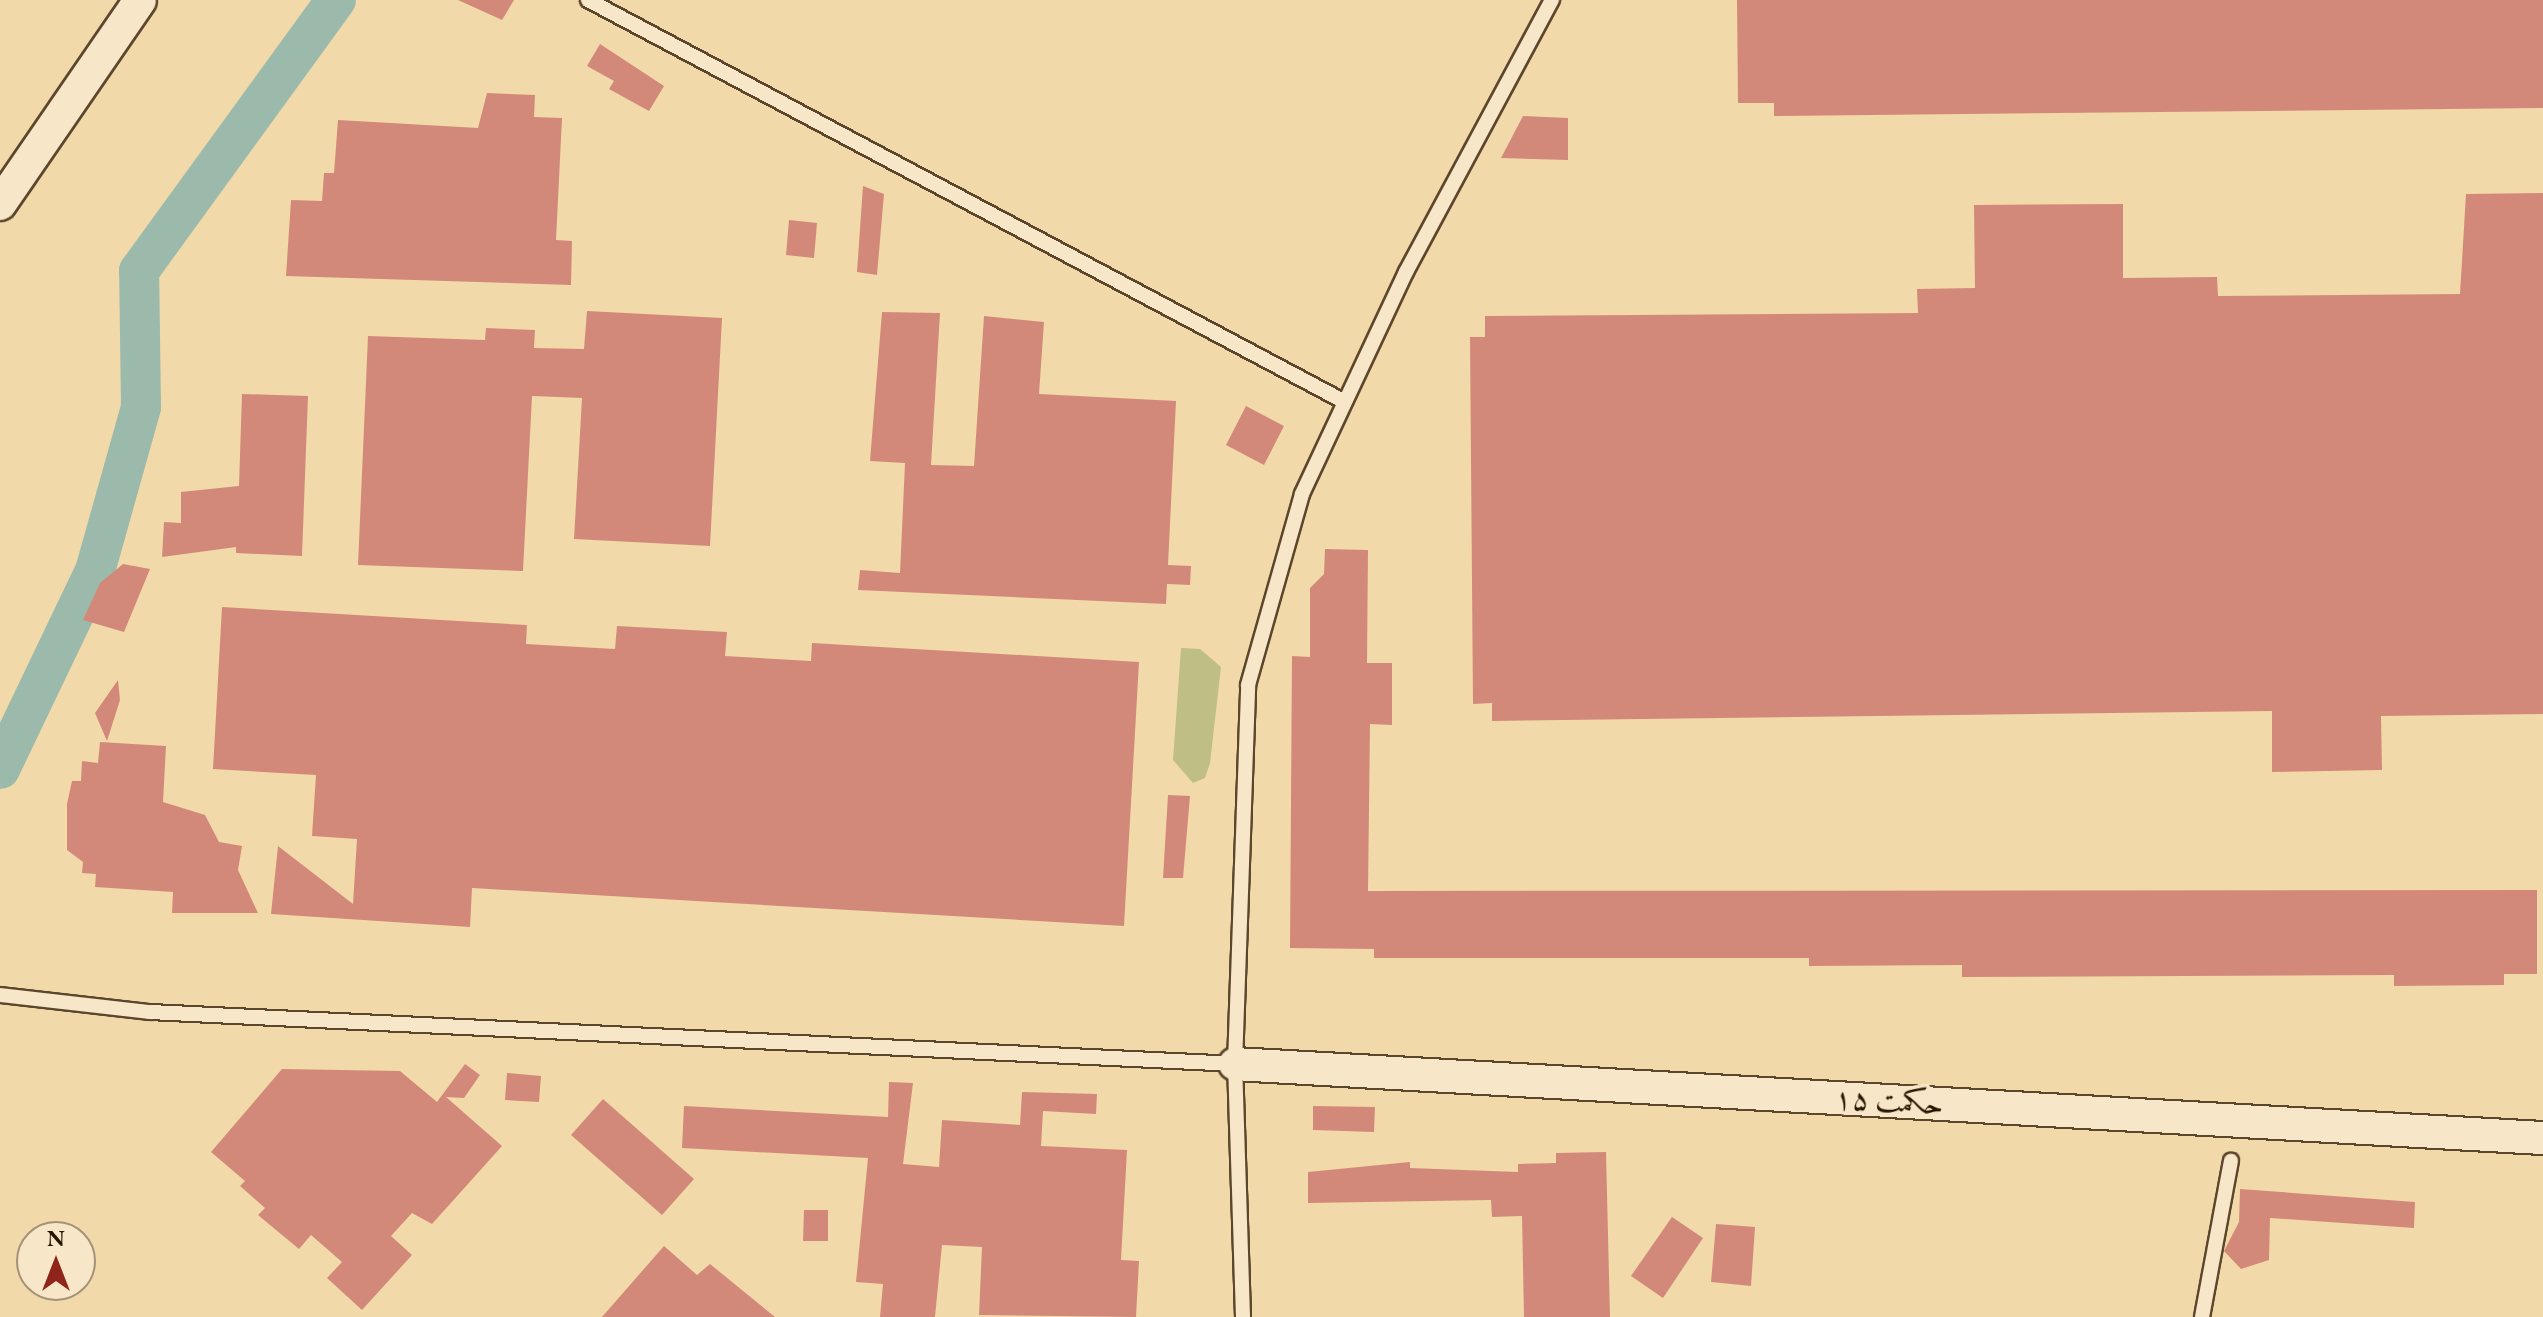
<!DOCTYPE html>
<html>
<head>
<meta charset="utf-8">
<style>
  body { margin:0 }
  #map { position:relative; width:2543px; height:1317px; overflow:hidden; background:#f2d9a9; font-family:"EB Garamond",Amiri,serif }
  div>[style] { position:absolute }
  [style*='--x'] { left:calc(var(--x)*1px); top:calc(var(--y)*1px); width:calc(var(--w)*1px); rotate:calc(var(--a)*1deg) }
  .green>* { inset:0; background:#bfbe85 }
  .river>* { height:40px; margin:-20px; padding:0 20px; transform-origin:20px; border-radius:20px; background:#9bbaab }
  .building>* { inset:0; background:#d3897a }
  .roads { filter:drop-shadow(2px 0 #5c462c) drop-shadow(-2px 0 #5c462c) drop-shadow(0 2px #5c462c) drop-shadow(0 -2px #5c462c) }
  .service>* { height:14px; margin:-7px; padding:0 7px; transform-origin:7px; border-radius:7px; background:#f7e6c7 }
  .tertiary>* { height:32px; margin:-16px; padding:0 16px; transform-origin:16px; border-radius:16px; background:#f7e6c7 }
  span { translate:-50% -50%; white-space:nowrap; text-align:center; line-height:1.15; -webkit-text-stroke:7px #f7e6c7; paint-order:stroke }
  .street-label { font-size:30px; color:#2a1502 }
  .north { position:absolute; left:16px; top:1221px; width:80px; height:80px; box-sizing:border-box; background:#f7e6c7; border:2px solid #a59278; border-radius:50%; rotate:0deg; font-size:22px; font-weight:700; line-height:32px; text-align:center; color:#2a1502 }
  .north::after { content:''; display:block; margin:auto; width:28px; height:36px; background:#8f2418; clip-path:polygon(50% 0,100% 100%,50% 72%,0 100%) }
</style>
</head>
<body>
<div id="map">
  <div class="green">
    <i style="clip-path:polygon(1181px 648px,1200px 649px,1221px 667px,1210px 763px,1205px 778px,1193px 783px,1173px 760px)"></i>
  </div>
  <div class="river">
    <i style="--x:0;--y:769;--w:220;--a:-64.4"></i>
    <i style="--x:95;--y:571;--w:170;--a:-74.3"></i>
    <i style="--x:141;--y:407;--w:136;--a:-90.8"></i>
    <i style="--x:139;--y:271;--w:335;--a:-54"></i>
  </div>
  <div class="building">
    <i style="clip-path:polygon(458px 0,514px 0,502px 20px)"></i>
    <i style="clip-path:polygon(1737px 0,2543px 0,2543px 108px,1774px 116px,1774px 103px,1738px 103px)"></i>
    <i style="clip-path:polygon(600px 44px,664px 86px,649px 111px,609px 89px,614px 81px,587px 66px)"></i>
    <i style="clip-path:polygon(487px 93px,535px 95px,534px 117px,562px 118px,556px 240px,572px 241px,571px 285px,286px 276px,291px 200px,322px 201px,324px 173px,334px 173px,338px 120px,478px 128px)"></i>
    <i style="clip-path:polygon(1523px 116px,1568px 118px,1568px 160px,1501px 158px)"></i>
    <i style="clip-path:polygon(863px 186px,884px 194px,877px 275px,857px 272px)"></i>
    <i style="clip-path:polygon(2543px 193px,2543px 714px,2381px 716px,2382px 770px,2272px 772px,2272px 711px,1492px 721px,1492px 703px,1473px 704px,1470px 337px,1485px 337px,1485px 316px,1918px 313px,1917px 289px,1975px 288px,1974px 205px,2123px 204px,2123px 278px,2217px 277px,2218px 296px,2460px 294px,2466px 194px)"></i>
    <i style="clip-path:polygon(789px 220px,817px 223px,814px 258px,786px 255px)"></i>
    <i style="clip-path:polygon(587px 311px,722px 318px,710px 546px,574px 539px,582px 398px,532px 396px,523px 571px,358px 565px,368px 336px,485px 340px,486px 328px,535px 330px,534px 348px,584px 349px)"></i>
    <i style="clip-path:polygon(882px 312px,940px 313px,931px 465px,974px 466px,984px 316px,1044px 322px,1039px 394px,1176px 401px,1168px 565px,1191px 566px,1190px 585px,1167px 584px,1166px 604px,858px 590px,860px 570px,900px 573px,905px 463px,870px 461px)"></i>
    <i style="clip-path:polygon(242px 394px,308px 396px,302px 556px,236px 553px,236px 547px,162px 557px,164px 522px,181px 523px,181px 492px,239px 486px)"></i>
    <i style="clip-path:polygon(1246px 406px,1284px 426px,1264px 465px,1226px 445px)"></i>
    <i style="clip-path:polygon(1325px 549px,1368px 550px,1367px 663px,1392px 663px,1392px 725px,1370px 724px,1368px 891px,2537px 890px,2537px 974px,2504px 974px,2504px 985px,2394px 986px,2394px 975px,1962px 977px,1962px 965px,1809px 966px,1809px 958px,1374px 958px,1374px 949px,1290px 948px,1292px 656px,1310px 657px,1310px 588px,1324px 574px)"></i>
    <i style="clip-path:polygon(123px 564px,150px 569px,124px 632px,83px 620px,100px 583px)"></i>
    <i style="clip-path:polygon(222px 607px,527px 625px,526px 644px,615px 649px,617px 626px,727px 632px,725px 656px,811px 661px,812px 643px,1139px 662px,1124px 926px,472px 888px,470px 927px,271px 914px,278px 846px,353px 904px,357px 839px,312px 836px,316px 775px,213px 769px)"></i>
    <i style="clip-path:polygon(118px 680px,120px 700px,107px 741px,95px 713px)"></i>
    <i style="clip-path:polygon(100px 742px,166px 746px,163px 802px,205px 815px,219px 842px,242px 846px,238px 870px,258px 913px,172px 913px,173px 892px,95px 887px,96px 874px,82px 873px,83px 862px,67px 850px,67px 804px,72px 781px,81px 781px,82px 761px,98px 763px)"></i>
    <i style="clip-path:polygon(1168px 795px,1190px 796px,1183px 878px,1163px 878px)"></i>
    <i style="clip-path:polygon(465px 1064px,480px 1075px,464px 1098px,446px 1097px,502px 1146px,432px 1224px,412px 1213px,391px 1236px,412px 1255px,362px 1310px,327px 1278px,342px 1262px,311px 1235px,299px 1249px,258px 1215px,265px 1208px,240px 1186px,245px 1181px,211px 1152px,282px 1069px,400px 1071px,437px 1102px)"></i>
    <i style="clip-path:polygon(507px 1073px,541px 1076px,539px 1102px,505px 1100px)"></i>
    <i style="clip-path:polygon(889px 1082px,913px 1083px,903px 1164px,939px 1167px,942px 1120px,1020px 1125px,1022px 1092px,1097px 1094px,1096px 1114px,1043px 1111px,1041px 1146px,1127px 1150px,1121px 1260px,1139px 1261px,1136px 1317px,979px 1315px,982px 1247px,942px 1245px,935px 1317px,880px 1317px,883px 1284px,856px 1282px,868px 1158px,682px 1148px,684px 1106px,888px 1117px)"></i>
    <i style="clip-path:polygon(603px 1099px,694px 1179px,662px 1215px,571px 1135px)"></i>
    <i style="clip-path:polygon(1313px 1106px,1375px 1107px,1374px 1132px,1313px 1130px)"></i>
    <i style="clip-path:polygon(1606px 1152px,1610px 1317px,1524px 1317px,1522px 1216px,1492px 1217px,1491px 1200px,1308px 1203px,1308px 1172px,1410px 1162px,1410px 1168px,1518px 1172px,1518px 1164px,1556px 1163px,1556px 1153px)"></i>
    <i style="clip-path:polygon(2240px 1189px,2415px 1202px,2414px 1228px,2270px 1218px,2269px 1260px,2241px 1269px,2224px 1251px,2239px 1222px)"></i>
    <i style="clip-path:polygon(804px 1210px,828px 1210px,828px 1241px,803px 1241px)"></i>
    <i style="clip-path:polygon(1672px 1217px,1703px 1238px,1663px 1298px,1631px 1276px)"></i>
    <i style="clip-path:polygon(1716px 1224px,1755px 1227px,1751px 1286px,1711px 1282px)"></i>
    <i style="clip-path:polygon(664px 1246px,697px 1275px,710px 1264px,775px 1317px,602px 1317px)"></i>
  </div>
  <div class="roads">
    <div class="service">
      <i style="--x:588;--y:0;--w:857;--a:27.97"></i>
      <i style="--x:0;--y:995;--w:151;--a:6.5"></i>
      <i style="--x:150;--y:1012;--w:1086;--a:2.74"></i>
      <i style="--x:1243;--y:1317;--w:253;--a:-91.8"></i>
      <i style="--x:1235;--y:1064;--w:379;--a:-88"></i>
      <i style="--x:1248;--y:685;--w:198;--a:-74.2"></i>
      <i style="--x:1302;--y:494;--w:245;--a:-64.9"></i>
      <i style="--x:1406;--y:272;--w:309;--a:-61.8"></i>
      <i style="--x:2202;--y:1317;--w:159;--a:-79.5"></i>
    </div>
    <div class="tertiary">
      <i style="--x:0;--y:204;--w:247;--a:-55.5"></i>
      <i style="--x:1235;--y:1064;--w:1310;--a:3.24"></i>
    </div>
  </div>
  <div class="street-label">
    <span style="left:1889px;top:1101px;rotate:3deg">حکمت ۱۵</span>
  </div>
  <div class="north">N</div>
</div>
</body>
</html>
